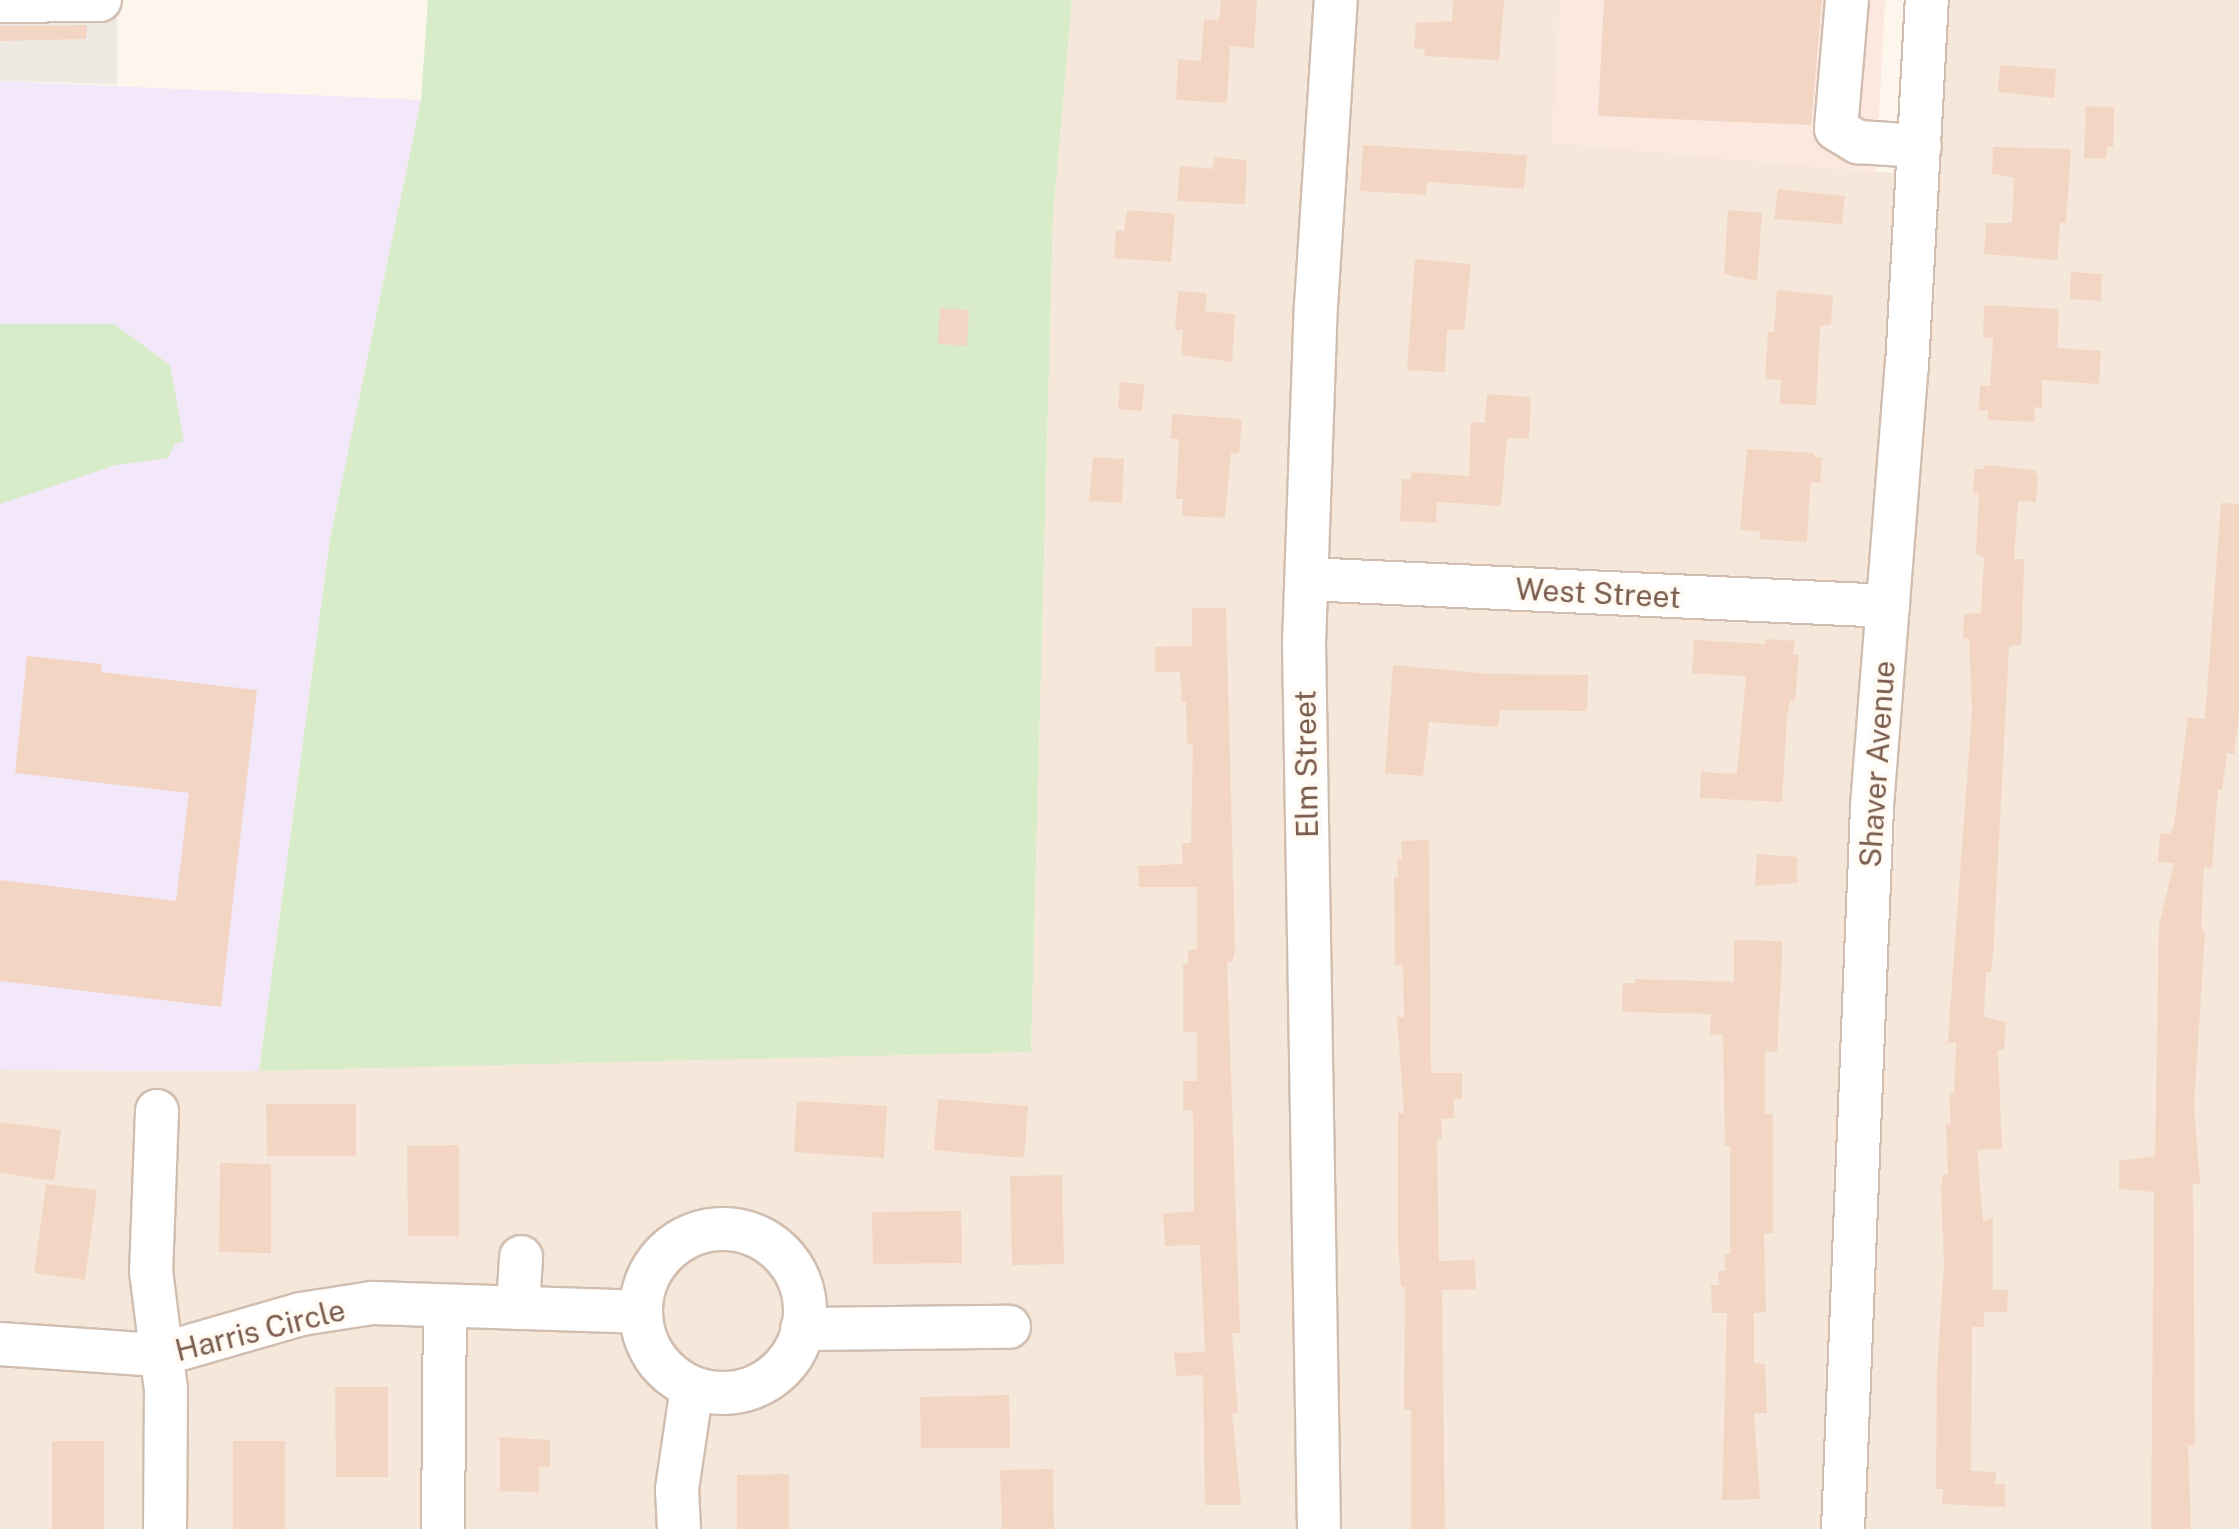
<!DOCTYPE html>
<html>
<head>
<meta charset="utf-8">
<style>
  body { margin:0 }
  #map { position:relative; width:2239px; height:1529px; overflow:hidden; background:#fdf6ec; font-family:"Public Sans",sans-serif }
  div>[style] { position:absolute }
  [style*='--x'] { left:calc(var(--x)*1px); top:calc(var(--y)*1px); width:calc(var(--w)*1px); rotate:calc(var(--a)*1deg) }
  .residential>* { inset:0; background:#f5e8da }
  .commercial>* { inset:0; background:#fde8e0 }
  .industrial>* { inset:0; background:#efe9e4 }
  .education>* { inset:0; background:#f3e8fa }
  .green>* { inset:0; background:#d8ecc9 }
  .building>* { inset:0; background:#f3d5c3 }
  .roads { filter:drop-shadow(2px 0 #d1beb0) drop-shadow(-2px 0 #d1beb0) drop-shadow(0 2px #d1beb0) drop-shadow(0 -2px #d1beb0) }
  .minor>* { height:42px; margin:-21px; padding:0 21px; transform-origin:21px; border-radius:21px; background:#fff }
  .minor>.ring { margin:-21px; padding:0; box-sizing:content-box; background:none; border:42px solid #fff; border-radius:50% }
  span { translate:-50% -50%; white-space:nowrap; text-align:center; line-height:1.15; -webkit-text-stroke:8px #fffaf3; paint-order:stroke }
  .street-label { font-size:30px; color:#7a5c4d }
</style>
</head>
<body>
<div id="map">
  <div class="residential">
    <i style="clip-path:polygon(1072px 0,1561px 0,1552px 142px,1935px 177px,1947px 0,2239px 0,2239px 1529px,0 1529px,0 1070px,259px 1071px,1031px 1051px,1053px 216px)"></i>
  </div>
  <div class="commercial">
    <i style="clip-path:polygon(1561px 0,1885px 0,1876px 172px,1552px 142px)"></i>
  </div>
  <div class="industrial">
    <i style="clip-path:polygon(0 0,117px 0,117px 84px,0 81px)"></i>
  </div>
  <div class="education">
    <i style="clip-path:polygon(0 81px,421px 100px,330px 539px,259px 1071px,0 1070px)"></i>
  </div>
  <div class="green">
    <i style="clip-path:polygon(428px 0,1072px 0,1053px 216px,1031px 1052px,259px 1071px,330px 539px,421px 100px)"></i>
    <i style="clip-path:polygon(0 324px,114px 324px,170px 365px,184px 441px,175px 444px,168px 458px,116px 465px,0 504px)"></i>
  </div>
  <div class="building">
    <i style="clip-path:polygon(1221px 0,1257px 0,1254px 48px,1230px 46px,1227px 103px,1176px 100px,1178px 59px,1201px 61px,1204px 19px,1219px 20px)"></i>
    <i style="clip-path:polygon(1453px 0,1504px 0,1499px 60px,1424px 56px,1425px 49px,1414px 48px,1416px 23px,1452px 21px)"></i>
    <i style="clip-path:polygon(1604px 0,1822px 0,1811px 125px,1598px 116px)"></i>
    <i style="clip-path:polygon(87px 25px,86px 39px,0 41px,0 26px)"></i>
    <i style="clip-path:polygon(2000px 65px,2056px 69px,2054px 98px,1998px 92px)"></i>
    <i style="clip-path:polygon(2086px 106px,2114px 107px,2113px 147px,2107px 147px,2106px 159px,2084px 158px)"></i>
    <i style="clip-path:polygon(1363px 145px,1527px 155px,1524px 189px,1427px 182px,1426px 195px,1360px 191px)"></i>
    <i style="clip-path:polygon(1993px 147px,2071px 149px,2066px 223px,2060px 223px,2057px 260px,1984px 254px,1986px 223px,2012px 223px,2014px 178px,1992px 174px)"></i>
    <i style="clip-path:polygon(1215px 157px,1247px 160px,1245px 204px,1177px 201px,1180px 166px,1212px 169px)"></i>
    <i style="clip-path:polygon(1778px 189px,1845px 196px,1842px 224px,1774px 219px)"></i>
    <i style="clip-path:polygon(1127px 210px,1175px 214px,1171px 262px,1114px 258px,1116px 231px,1124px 231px)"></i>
    <i style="clip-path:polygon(1728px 210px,1762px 213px,1757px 281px,1724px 274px)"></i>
    <i style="clip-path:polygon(1415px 259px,1471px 264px,1464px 330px,1447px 330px,1445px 372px,1407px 370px)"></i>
    <i style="clip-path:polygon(2071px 272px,2102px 274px,2101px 301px,2070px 299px)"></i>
    <i style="clip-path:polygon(1777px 290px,1833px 296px,1831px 324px,1820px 326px,1816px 405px,1780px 404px,1781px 380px,1765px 379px,1768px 331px,1774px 332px)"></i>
    <i style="clip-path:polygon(1178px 291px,1207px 293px,1205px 311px,1235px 314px,1232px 362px,1181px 355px,1183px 330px,1175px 330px)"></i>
    <i style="clip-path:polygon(1984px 305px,2059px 309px,2057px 348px,2101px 351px,2099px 384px,2042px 380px,2042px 408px,2035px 407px,2034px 422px,1988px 420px,1988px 411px,1979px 410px,1980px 385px,1990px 386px,1993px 338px,1983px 337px)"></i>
    <i style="clip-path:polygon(940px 308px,969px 310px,967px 346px,938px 344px)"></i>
    <i style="clip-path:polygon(1120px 382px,1144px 384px,1142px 411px,1118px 409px)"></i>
    <i style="clip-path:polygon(1487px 394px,1531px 397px,1529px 439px,1507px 438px,1501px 506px,1437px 502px,1436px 523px,1400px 521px,1402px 479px,1411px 479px,1411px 472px,1469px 476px,1471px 422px,1485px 423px)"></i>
    <i style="clip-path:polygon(1172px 414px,1242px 419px,1239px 454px,1231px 453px,1225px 518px,1182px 516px,1183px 499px,1176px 499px,1179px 439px,1171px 439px)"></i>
    <i style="clip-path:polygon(1747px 449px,1814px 453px,1814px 457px,1822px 458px,1820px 483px,1811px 482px,1810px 487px,1807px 542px,1759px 539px,1760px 531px,1740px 530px)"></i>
    <i style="clip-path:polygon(1093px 457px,1124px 459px,1122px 503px,1089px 501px)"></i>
    <i style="clip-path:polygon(1985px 465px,2035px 470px,2038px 477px,2036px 502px,2018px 501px,2014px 559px,2024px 559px,2022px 635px,2021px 645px,2009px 646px,1993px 956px,1991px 972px,1986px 972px,1984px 1017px,2006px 1022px,2004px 1050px,1998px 1050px,2002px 1149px,1977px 1150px,1983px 1222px,1993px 1217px,1993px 1290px,2008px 1290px,2007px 1312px,1984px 1312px,1984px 1327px,1972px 1327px,1971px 1471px,1996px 1472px,1995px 1484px,2005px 1484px,2005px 1507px,1942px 1504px,1943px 1489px,1936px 1489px,1937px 1372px,1944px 1264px,1941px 1187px,1943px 1175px,1948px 1175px,1946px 1124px,1951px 1123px,1949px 1093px,1954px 1093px,1956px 1043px,1948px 1043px,1949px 1024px,1972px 711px,1969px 639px,1963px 638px,1964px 614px,1981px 613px,1984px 558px,1976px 553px,1979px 493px,1973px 492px,1975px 469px,1984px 469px)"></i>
    <i style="clip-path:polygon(2221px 503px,2239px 504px,2239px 714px,2234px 754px,2227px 753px,2222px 790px,2218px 789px,2212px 868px,2204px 867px,2201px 928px,2205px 932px,2194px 1105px,2200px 1184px,2193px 1184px,2195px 1445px,2188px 1445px,2191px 1529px,2151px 1529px,2154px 1192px,2119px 1189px,2119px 1161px,2155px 1156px,2159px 925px,2174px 863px,2158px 862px,2160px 833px,2170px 834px,2174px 826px,2188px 717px,2205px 719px)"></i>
    <i style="clip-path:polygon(1192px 608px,1226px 608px,1235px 950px,1232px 962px,1227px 962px,1240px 1333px,1232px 1333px,1238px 1413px,1232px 1414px,1241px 1505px,1205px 1505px,1203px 1375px,1176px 1376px,1174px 1353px,1205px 1352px,1200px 1245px,1165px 1246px,1163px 1214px,1194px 1211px,1193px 1110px,1183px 1110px,1183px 1081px,1197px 1081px,1197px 1032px,1183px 1032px,1183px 964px,1188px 964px,1188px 950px,1197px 949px,1197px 887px,1139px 887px,1138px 866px,1183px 864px,1182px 843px,1191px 843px,1193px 744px,1187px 744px,1186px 702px,1182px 702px,1180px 672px,1155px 672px,1155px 647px,1192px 646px)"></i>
    <i style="clip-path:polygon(1765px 639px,1795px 641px,1793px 654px,1799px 655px,1795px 700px,1790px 700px,1787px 716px,1782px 802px,1700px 798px,1701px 772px,1737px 774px,1746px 676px,1692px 673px,1694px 640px,1765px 644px)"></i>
    <i style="clip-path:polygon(27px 656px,102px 664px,101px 672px,257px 690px,221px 1007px,0 981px,0 880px,176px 901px,189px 793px,15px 773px)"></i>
    <i style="clip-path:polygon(1393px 665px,1489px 674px,1588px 675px,1587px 711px,1500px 710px,1498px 727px,1429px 722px,1423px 776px,1385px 773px)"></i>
    <i style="clip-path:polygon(1429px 840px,1431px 1073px,1462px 1073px,1462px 1099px,1454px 1099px,1454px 1118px,1441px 1119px,1442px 1139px,1437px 1139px,1439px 1261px,1475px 1260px,1476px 1289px,1442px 1290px,1445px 1529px,1411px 1529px,1411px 1410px,1404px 1410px,1405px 1287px,1401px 1287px,1398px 1241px,1398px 1113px,1404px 1113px,1397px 1017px,1404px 1017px,1403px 965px,1395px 965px,1394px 877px,1398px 877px,1397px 860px,1402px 860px,1401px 841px)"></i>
    <i style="clip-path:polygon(1757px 854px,1797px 857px,1797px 883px,1755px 886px)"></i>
    <i style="clip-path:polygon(1734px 940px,1782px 941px,1782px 961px,1777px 1052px,1765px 1051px,1765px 1114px,1773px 1114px,1773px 1233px,1764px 1233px,1766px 1312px,1754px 1313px,1754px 1363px,1765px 1364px,1767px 1413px,1754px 1413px,1760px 1499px,1722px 1500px,1727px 1313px,1712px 1313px,1711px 1285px,1719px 1285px,1718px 1271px,1725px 1271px,1725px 1254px,1730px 1254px,1730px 1146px,1725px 1146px,1723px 1035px,1710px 1034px,1711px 1014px,1622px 1012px,1623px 983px,1635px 983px,1635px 979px,1734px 982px)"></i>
    <i style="clip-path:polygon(938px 1099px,1028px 1106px,1024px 1158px,934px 1150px)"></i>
    <i style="clip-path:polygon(797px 1101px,887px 1106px,884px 1158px,794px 1152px)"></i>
    <i style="clip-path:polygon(266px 1104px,356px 1104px,356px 1156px,267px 1156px)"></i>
    <i style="clip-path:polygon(0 1122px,61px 1130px,54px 1181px,0 1173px)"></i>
    <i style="clip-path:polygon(459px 1145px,459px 1236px,408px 1236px,407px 1146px)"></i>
    <i style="clip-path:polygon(220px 1163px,271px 1164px,271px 1253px,219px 1252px)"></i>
    <i style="clip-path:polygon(1062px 1175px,1064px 1264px,1012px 1265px,1010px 1176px)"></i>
    <i style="clip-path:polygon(46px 1184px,97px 1190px,85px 1280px,34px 1273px)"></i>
    <i style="clip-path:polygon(961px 1211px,962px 1263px,873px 1264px,872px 1212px)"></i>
    <i style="clip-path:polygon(335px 1387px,388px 1387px,388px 1477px,336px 1477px)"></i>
    <i style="clip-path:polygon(1009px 1395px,1010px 1448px,921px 1448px,920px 1397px)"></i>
    <i style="clip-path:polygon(500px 1437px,550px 1440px,550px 1467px,539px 1467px,539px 1492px,500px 1491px)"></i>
    <i style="clip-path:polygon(52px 1441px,104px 1441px,104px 1529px,52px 1529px)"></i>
    <i style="clip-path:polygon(233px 1441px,285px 1441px,285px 1529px,233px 1529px)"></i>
    <i style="clip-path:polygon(1053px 1469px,1054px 1529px,1002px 1529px,1000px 1470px)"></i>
    <i style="clip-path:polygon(789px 1474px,789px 1529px,737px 1529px,737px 1475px)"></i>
  </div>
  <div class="roads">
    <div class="minor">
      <i style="--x:1847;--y:0;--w:129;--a:94.9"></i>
      <i style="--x:1836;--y:129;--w:26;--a:31"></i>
      <i style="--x:1858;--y:142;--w:62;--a:3.7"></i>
      <i style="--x:0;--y:1;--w:100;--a:-0.6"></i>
      <i style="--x:1307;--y:579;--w:582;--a:2.66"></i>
      <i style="--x:157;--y:1111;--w:160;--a:92.1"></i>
      <i style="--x:151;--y:1271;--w:119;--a:82.8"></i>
      <i style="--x:166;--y:1389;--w:140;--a:90.4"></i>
      <i class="ring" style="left:641px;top:1229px;width:122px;height:122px"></i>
      <i style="--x:518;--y:1308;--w:51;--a:-86.6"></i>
      <i style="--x:802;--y:1329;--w:207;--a:-0.6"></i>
      <i style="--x:0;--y:1344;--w:159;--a:4"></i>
      <i style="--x:159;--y:1355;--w:148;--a:-16.1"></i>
      <i style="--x:301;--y:1314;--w:72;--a:-8.8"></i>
      <i style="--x:372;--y:1303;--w:268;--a:1.9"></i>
      <i style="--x:443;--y:1529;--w:223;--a:-89.5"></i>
      <i style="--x:679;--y:1529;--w:40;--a:-92.9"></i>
      <i style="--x:677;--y:1489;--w:102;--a:-81.6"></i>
      <i style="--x:1319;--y:1529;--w:885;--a:-90.97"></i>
      <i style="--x:1304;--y:644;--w:338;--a:-88"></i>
      <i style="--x:1316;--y:306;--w:307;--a:-86.3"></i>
      <i style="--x:1843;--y:1529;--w:724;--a:-87.7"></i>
      <i style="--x:1872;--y:806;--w:441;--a:-85.5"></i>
      <i style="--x:1907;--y:366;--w:367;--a:-86.9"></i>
    </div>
  </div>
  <div class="street-label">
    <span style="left:1598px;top:593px;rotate:3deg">West Street</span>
    <span style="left:1306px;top:764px;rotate:-91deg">Elm Street</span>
    <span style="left:1877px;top:764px;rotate:-86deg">Shaver Avenue</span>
    <span style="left:260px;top:1330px;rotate:-14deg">Harris Circle</span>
  </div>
</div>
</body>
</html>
